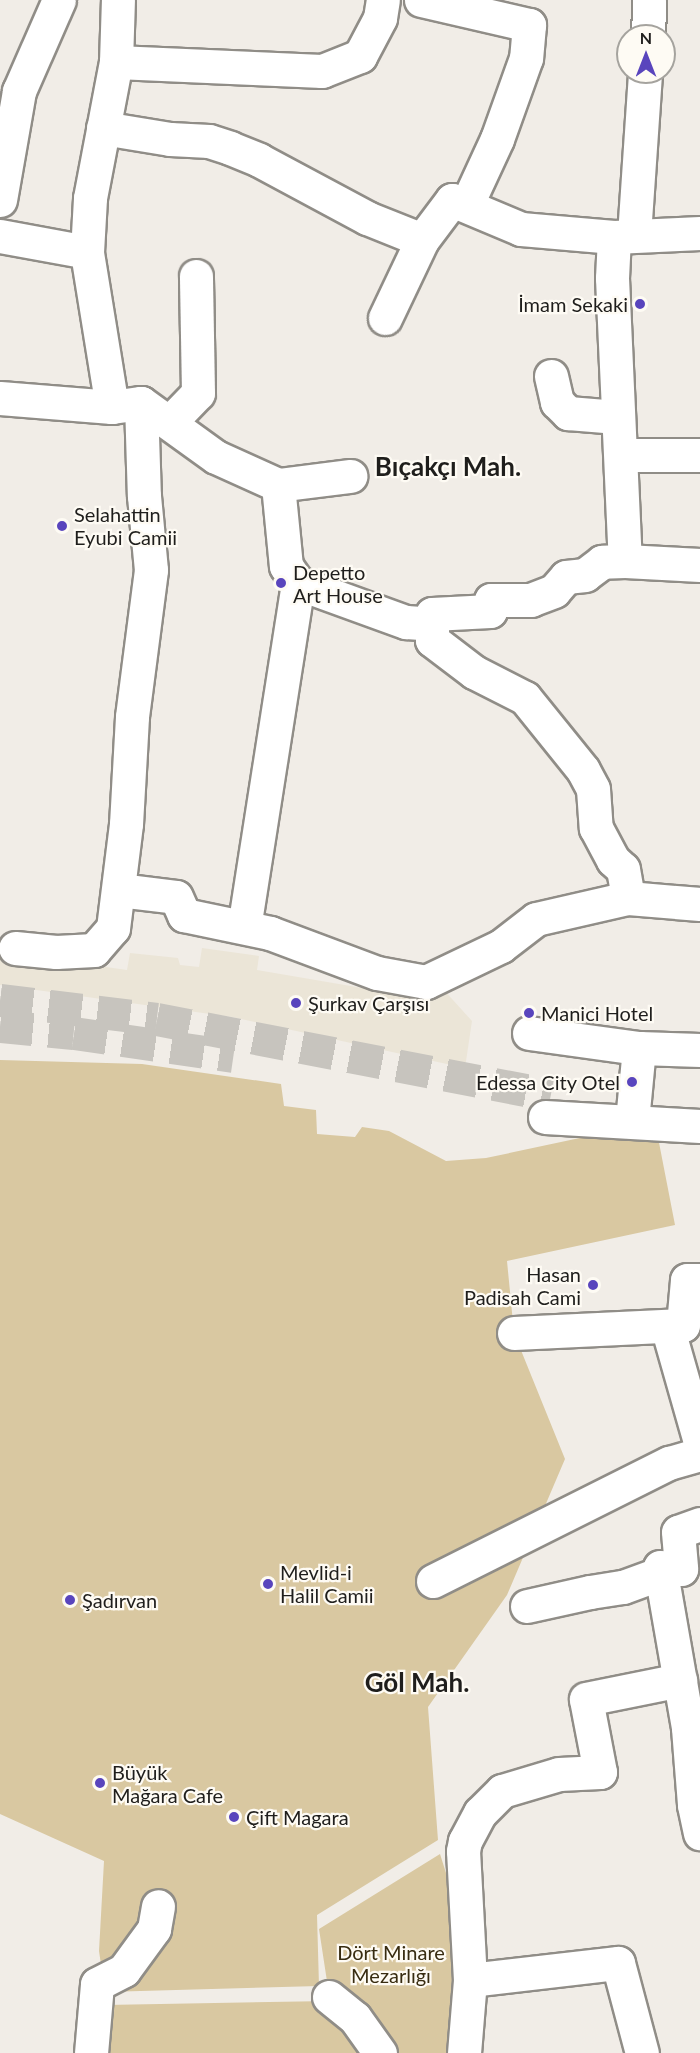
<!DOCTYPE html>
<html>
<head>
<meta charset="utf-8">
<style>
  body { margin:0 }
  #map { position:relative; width:700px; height:2053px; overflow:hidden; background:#f1ede7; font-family:Lato,sans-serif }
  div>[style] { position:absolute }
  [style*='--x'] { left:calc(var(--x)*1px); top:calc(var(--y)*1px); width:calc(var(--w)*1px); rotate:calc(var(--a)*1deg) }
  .built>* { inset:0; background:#ebe5d7 }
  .green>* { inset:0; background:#d9c8a1 }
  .major-tunnel>* { height:33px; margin-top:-16.5px; transform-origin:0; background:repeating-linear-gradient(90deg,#c7c4be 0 33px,transparent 0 49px) }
  .roads { filter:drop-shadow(2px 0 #908d87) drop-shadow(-2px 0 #908d87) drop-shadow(0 2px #908d87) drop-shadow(0 -2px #908d87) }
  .minor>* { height:33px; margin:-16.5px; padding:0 16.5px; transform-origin:16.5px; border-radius:16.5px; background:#fff }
  .major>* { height:33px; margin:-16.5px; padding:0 16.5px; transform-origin:16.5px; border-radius:16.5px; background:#fff }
  .dots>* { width:16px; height:16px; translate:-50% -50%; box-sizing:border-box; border:3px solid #fefbf4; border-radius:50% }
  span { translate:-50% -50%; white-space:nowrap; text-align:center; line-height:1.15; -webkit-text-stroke:4.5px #fefbf4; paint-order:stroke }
  .poi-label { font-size:20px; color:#1f1e1c }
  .right { translate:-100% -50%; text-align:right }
  .left { translate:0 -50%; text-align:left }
  .park-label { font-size:20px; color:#382c11 }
  .district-label { font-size:26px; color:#1f1e1c; font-weight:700 }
  .north { position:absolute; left:616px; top:24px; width:60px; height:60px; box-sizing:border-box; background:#fefbf4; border:2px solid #a5a39e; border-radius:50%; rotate:0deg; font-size:16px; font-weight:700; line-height:24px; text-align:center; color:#1f1e1c }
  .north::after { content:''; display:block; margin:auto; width:21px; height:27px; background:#5945bd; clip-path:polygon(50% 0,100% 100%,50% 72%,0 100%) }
</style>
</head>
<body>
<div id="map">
  <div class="built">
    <i style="clip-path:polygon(202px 948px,259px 956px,257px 970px,374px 990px,380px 984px,433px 978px,472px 1021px,465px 1068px,232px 1017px,0 985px,0 952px,127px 970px,130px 953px,178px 958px,180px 965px,199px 967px)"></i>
  </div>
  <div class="green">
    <i style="clip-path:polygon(0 1060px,142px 1064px,281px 1084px,284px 1106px,316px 1110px,317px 1134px,355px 1137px,362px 1127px,389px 1131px,446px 1161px,486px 1158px,655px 1122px,675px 1225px,507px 1261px,514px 1333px,565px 1459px,507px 1595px,428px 1707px,438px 1840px,317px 1915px,319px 1986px,105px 1992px,99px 1951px,104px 1861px,0 1814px)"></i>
    <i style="clip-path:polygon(440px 1854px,459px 1914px,453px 2053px,102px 2053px,105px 2005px,330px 2001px,319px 1929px)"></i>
  </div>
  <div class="major-tunnel">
    <i style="--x:0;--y:1000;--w:158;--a:6.9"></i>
    <i style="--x:157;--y:1019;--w:401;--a:10.9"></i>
    <i style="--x:0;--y:1026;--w:74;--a:5.4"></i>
    <i style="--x:74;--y:1033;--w:161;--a:8.2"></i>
  </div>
  <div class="roads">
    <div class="minor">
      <i style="--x:421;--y:0;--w:111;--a:13"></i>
      <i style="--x:529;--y:25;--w:33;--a:95"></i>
      <i style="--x:526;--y:58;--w:86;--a:109.7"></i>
      <i style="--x:497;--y:139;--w:72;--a:114.8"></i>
      <i style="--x:648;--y:36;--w:36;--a:-88"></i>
      <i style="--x:116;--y:62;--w:206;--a:2.5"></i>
      <i style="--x:322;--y:71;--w:41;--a:-21.5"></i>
      <i style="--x:360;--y:56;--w:43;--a:-62.2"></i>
      <i style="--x:380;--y:18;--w:18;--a:-81"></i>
      <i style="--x:103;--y:128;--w:68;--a:9.3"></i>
      <i style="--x:170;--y:139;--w:39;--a:3"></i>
      <i style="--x:209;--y:141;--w:22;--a:18"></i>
      <i style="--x:230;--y:148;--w:31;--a:22"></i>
      <i style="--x:259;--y:160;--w:123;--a:28.2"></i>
      <i style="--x:367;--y:218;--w:59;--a:21.8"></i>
      <i style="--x:422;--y:240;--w:50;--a:-53.1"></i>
      <i style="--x:452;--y:200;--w:75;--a:22.8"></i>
      <i style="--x:521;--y:229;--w:93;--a:4.9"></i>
      <i style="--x:614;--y:237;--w:86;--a:-2.7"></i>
      <i style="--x:634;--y:235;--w:163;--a:-86.1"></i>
      <i style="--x:0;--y:236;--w:88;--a:10.4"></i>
      <i style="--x:614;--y:237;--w:41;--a:92.8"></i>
      <i style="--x:612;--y:278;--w:283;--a:87.4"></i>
      <i style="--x:625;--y:561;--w:75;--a:3.1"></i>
      <i style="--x:385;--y:318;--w:86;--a:-64.6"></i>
      <i style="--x:551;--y:376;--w:27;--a:77"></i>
      <i style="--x:557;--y:402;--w:16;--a:45"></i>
      <i style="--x:568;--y:413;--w:49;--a:4.7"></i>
      <i style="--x:0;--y:398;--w:112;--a:4.6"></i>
      <i style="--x:112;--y:407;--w:29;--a:-8"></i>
      <i style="--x:141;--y:403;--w:93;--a:88.2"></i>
      <i style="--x:144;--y:496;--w:74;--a:84.6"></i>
      <i style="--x:151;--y:570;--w:148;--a:97.4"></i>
      <i style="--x:132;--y:717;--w:107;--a:93.2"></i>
      <i style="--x:126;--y:824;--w:105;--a:97.1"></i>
      <i style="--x:113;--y:928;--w:29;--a:131"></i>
      <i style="--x:94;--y:950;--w:38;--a:177"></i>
      <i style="--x:56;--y:952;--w:41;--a:-174.4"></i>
      <i style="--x:141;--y:403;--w:92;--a:35.8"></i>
      <i style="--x:216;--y:457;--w:68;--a:24.3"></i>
      <i style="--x:278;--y:485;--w:81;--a:84.4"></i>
      <i style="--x:286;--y:566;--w:21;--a:55"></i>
      <i style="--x:298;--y:583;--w:348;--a:98.9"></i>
      <i style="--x:112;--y:407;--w:157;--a:-99.2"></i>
      <i style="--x:87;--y:252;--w:54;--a:-86.8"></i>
      <i style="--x:90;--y:198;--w:138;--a:-79.2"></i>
      <i style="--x:116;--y:62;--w:62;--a:-88.2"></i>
      <i style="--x:170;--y:422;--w:40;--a:-46"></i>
      <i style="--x:198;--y:393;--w:117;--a:-91"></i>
      <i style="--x:621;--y:455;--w:79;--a:0"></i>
      <i style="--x:278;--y:485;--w:73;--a:-7.1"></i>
      <i style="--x:625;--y:561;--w:23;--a:178"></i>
      <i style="--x:602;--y:562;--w:21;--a:143"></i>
      <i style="--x:585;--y:575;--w:19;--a:174"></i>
      <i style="--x:566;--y:577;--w:18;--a:131"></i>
      <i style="--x:554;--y:591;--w:25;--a:159"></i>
      <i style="--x:531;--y:600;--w:40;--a:180"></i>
      <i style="--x:491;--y:600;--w:11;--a:95"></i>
      <i style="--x:490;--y:611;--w:58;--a:177"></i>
      <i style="--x:432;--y:614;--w:26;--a:90"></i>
      <i style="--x:432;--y:640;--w:53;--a:37.3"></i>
      <i style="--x:474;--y:672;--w:57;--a:27"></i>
      <i style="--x:525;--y:698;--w:92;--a:51.1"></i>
      <i style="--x:583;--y:770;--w:21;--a:62"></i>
      <i style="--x:593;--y:789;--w:39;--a:86"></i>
      <i style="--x:596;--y:828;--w:36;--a:62"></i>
      <i style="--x:613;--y:860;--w:13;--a:42"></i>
      <i style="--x:623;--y:869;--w:29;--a:80"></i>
      <i style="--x:298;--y:583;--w:115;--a:19.9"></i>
      <i style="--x:406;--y:622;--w:26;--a:4"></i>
      <i style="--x:119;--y:890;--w:57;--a:7"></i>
      <i style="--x:176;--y:897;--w:20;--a:66"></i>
      <i style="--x:184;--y:915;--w:88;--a:11.8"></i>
      <i style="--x:270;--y:933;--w:114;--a:20.5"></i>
      <i style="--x:377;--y:973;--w:50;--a:10.4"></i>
      <i style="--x:426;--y:982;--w:83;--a:-25.6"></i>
      <i style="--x:501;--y:946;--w:44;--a:-37.6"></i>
      <i style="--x:536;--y:919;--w:94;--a:-12.9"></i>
      <i style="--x:628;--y:898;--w:72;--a:4.8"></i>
      <i style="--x:529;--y:1033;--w:111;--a:7.8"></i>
      <i style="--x:639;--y:1048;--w:62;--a:95.5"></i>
      <i style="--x:639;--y:1048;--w:61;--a:1.9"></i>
      <i style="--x:667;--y:1326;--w:121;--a:74.1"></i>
      <i style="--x:514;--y:1333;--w:169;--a:-2.7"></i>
      <i style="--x:683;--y:1325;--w:45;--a:-84.9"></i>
      <i style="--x:687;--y:1280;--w:13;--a:0"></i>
      <i style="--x:700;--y:1524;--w:23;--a:160"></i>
      <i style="--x:678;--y:1532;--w:37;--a:85"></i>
      <i style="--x:681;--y:1569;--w:21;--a:-175"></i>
      <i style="--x:660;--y:1567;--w:163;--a:80.1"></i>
      <i style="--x:688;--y:1728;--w:77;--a:85.5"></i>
      <i style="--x:694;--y:1805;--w:29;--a:78"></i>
      <i style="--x:433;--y:1581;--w:264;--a:-26.6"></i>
      <i style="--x:669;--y:1463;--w:32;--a:-16"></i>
      <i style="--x:527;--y:1606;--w:65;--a:-12.5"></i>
      <i style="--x:590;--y:1592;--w:33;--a:-9"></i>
      <i style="--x:623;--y:1587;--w:40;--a:-20.2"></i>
      <i style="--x:618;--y:1963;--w:93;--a:75.1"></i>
      <i style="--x:470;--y:1980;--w:149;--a:-6.6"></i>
      <i style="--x:329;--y:1997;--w:33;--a:39"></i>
      <i style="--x:355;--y:2018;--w:43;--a:54.5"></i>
      <i style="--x:91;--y:2053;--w:69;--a:-85"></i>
      <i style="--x:97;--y:1984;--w:30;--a:-27"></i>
      <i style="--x:124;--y:1970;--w:51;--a:-53.8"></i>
      <i style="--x:154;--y:1929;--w:23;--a:-80"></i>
      <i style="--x:464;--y:2053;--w:73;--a:-85.3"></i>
      <i style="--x:470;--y:1980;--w:129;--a:-93.1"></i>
      <i style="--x:463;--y:1851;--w:10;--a:-79"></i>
      <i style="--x:465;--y:1841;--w:32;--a:-62"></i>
      <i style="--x:480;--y:1813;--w:31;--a:-45"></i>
      <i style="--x:502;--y:1791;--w:59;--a:-16.6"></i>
      <i style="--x:559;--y:1774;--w:41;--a:-2.8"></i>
      <i style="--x:600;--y:1772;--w:74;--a:-100.9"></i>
      <i style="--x:586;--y:1699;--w:96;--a:-11.4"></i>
    </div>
    <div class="major">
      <i style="--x:0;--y:200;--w:111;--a:-80.1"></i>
      <i style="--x:19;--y:91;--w:99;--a:-66.3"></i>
      <i style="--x:545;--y:1117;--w:155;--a:3.3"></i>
    </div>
  </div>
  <div class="dots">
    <i style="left:640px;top:304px;background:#5945bd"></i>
    <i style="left:62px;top:526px;background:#5945bd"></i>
    <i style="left:281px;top:583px;background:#5945bd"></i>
    <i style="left:296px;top:1003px;background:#5945bd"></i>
    <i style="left:529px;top:1013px;background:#5945bd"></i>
    <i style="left:632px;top:1082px;background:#5945bd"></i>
    <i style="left:593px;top:1285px;background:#5945bd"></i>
    <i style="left:268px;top:1584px;background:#5945bd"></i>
    <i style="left:70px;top:1600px;background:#5945bd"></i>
    <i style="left:100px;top:1783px;background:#5945bd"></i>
    <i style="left:234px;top:1817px;background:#5945bd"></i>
  </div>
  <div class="poi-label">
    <span class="right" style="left:628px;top:304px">İmam Sekaki</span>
    <span class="left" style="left:74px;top:526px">Selahattin<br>Eyubi Camii</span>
    <span class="left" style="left:293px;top:584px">Depetto<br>Art House</span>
    <span class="left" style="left:308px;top:1003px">Şurkav Çarşısı</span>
    <span class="left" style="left:541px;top:1013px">Manici Hotel</span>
    <span class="right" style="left:620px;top:1082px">Edessa City Otel</span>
    <span class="right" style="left:581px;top:1286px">Hasan<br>Padisah Cami</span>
    <span class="left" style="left:280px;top:1584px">Mevlid-i<br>Halil Camii</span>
    <span class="left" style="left:82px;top:1600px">Şadırvan</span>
    <span class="left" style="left:112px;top:1784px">Büyük<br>Mağara Cafe</span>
    <span class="left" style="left:246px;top:1817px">Çift Magara</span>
  </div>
  <div class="park-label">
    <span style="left:391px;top:1964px">Dört Minare<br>Mezarlığı</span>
  </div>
  <div class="district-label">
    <span style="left:448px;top:467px">Bıçakçı Mah.</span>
    <span style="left:417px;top:1683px">Göl Mah.</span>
  </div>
  <div class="north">N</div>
</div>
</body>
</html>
